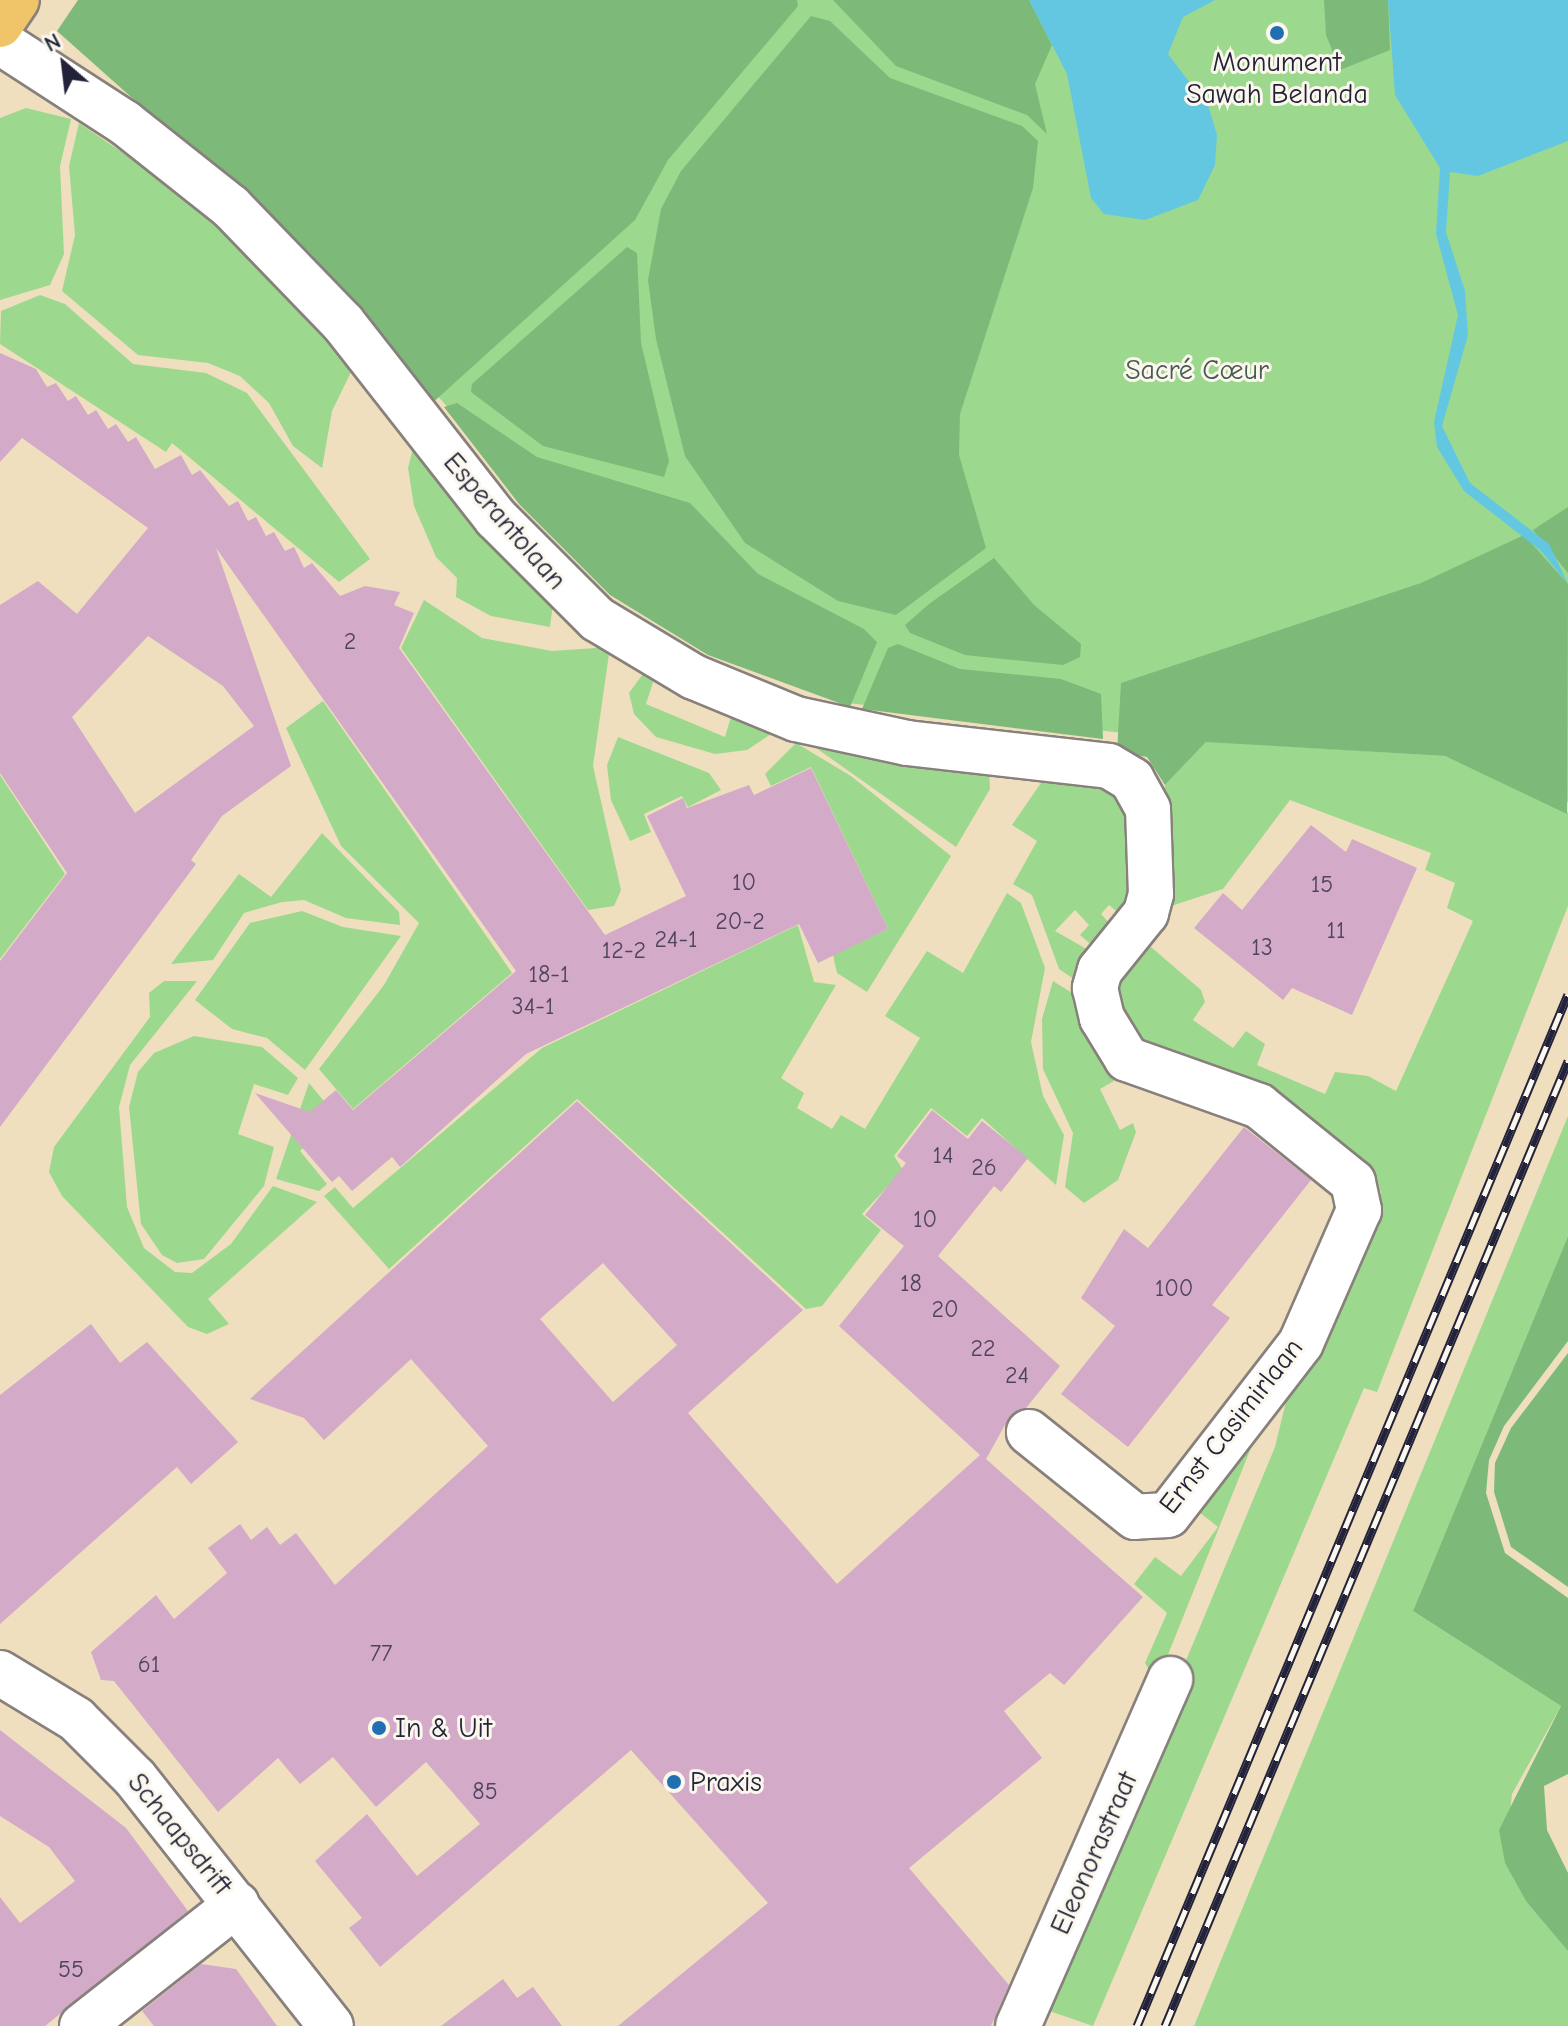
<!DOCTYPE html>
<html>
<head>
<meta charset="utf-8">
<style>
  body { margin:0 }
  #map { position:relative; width:1568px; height:2026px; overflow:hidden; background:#efdfbe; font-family:"Comic Neue",sans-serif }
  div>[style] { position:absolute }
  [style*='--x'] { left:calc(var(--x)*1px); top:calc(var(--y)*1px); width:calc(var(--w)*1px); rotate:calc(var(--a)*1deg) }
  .green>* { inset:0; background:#9cd98e }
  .forest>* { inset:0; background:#7db979 }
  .water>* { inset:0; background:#63c7e1 }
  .building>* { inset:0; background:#d4aac9 }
  .roads { filter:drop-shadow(2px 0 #88807c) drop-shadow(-2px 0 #88807c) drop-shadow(0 2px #88807c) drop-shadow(0 -2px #88807c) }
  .minor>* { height:44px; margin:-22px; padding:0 22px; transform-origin:22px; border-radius:22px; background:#fff }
  .major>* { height:44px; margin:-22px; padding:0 22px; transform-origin:22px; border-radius:22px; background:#f0c469 }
  .rail>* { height:9px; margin-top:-4.5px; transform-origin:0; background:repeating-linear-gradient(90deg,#fbf7ec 0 18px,#22223b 0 36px); box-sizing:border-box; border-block:2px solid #22223b }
  .dots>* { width:22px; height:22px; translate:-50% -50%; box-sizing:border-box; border:4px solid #fbf7ec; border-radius:50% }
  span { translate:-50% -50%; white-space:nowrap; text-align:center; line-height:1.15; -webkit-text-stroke:6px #fbf7ec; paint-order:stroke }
  .number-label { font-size:24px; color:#4e445e }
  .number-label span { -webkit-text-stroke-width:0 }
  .poi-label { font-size:28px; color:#22223b }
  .left { translate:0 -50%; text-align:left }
  .park-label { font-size:28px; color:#475954 }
  .street-label { font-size:28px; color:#22223b }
  .north { position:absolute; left:24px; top:24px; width:80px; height:80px; -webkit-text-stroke:6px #fbf7ec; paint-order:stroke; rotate:332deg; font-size:22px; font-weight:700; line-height:32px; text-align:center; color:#22223b }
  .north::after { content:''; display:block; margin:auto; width:28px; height:36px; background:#22223b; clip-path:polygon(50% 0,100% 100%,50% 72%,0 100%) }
</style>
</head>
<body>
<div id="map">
  <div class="green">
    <i style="clip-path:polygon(79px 0,1568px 0,1568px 802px,1445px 752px,1248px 744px,1445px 756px,1568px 813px,1568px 906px,1377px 1392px,1364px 1388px,1093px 2026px,1041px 2008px,1275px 1447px,1289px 1389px,1317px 1350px,1381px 1192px,1373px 1176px,1139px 1043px,1112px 991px,1144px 941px,1201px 990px,1205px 1002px,1193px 1020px,1233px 1048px,1246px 1031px,1265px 1044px,1257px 1065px,1325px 1094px,1335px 1072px,1368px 1076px,1396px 1091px,1473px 921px,1447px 908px,1455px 883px,1425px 870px,1431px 853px,1290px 800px,1223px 889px,1165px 908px,1165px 785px,1206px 742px,847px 703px,453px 413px)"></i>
    <i style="clip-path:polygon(26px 108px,71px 119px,60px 166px,64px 254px,50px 285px,0 300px,0 118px)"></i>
    <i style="clip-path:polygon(79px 123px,220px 219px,355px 364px,332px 411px,322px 468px,293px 446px,269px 403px,240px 376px,208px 363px,138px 355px,62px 291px,75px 235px,69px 166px)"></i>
    <i style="clip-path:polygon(40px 295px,65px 304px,133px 364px,206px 373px,247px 393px,370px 559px,339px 582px,172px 443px,166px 452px,0 344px,1px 311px)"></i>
    <i style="clip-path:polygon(414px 444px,553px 603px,550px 627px,491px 616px,456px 597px,457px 578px,436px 557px,414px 506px,408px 468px)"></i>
    <i style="clip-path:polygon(424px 600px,482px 638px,552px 651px,610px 647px,593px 766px,621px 890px,614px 906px,588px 910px,401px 648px)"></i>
    <i style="clip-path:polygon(645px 671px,655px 676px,646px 704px,725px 737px,734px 707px,774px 732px,747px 750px,715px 754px,656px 737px,634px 714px,629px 693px)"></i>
    <i style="clip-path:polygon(323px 701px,512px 973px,353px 1109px,319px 1069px,384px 985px,419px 923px,341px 846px,286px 728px)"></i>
    <i style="clip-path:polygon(618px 737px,709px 773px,721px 790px,688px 807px,682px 796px,644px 814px,651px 832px,630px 841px,611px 800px,607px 765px)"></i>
    <i style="clip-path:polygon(802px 738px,989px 771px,990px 789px,956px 847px)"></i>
    <i style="clip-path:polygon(796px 743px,851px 776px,951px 856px,867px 992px,837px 973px,833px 955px,888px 929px,811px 767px,771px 786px,765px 774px)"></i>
    <i style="clip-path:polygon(0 775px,65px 874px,0 959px)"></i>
    <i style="clip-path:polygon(1045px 777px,1110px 787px,1132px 818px,1136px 878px,1121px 915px,1109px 905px,1101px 914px,1112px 926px,1094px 947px,1080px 935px,1089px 925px,1075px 910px,1055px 931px,1090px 951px,1077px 981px,1059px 969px,1032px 895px,1013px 884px,1037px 841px,1012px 825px)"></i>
    <i style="clip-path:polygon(322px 833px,399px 912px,400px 925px,346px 918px,304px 900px,282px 902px,244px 913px,213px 960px,171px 964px,239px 874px,271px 897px)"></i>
    <i style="clip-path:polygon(1007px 893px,1021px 903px,1045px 968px,1031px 1042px,1043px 1096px,1064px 1135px,1056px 1185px,982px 1118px,967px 1136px,931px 1108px,894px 1156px,903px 1170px,862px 1214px,881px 1230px,822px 1306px,806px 1309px,577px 1099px,389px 1269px,324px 1196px,335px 1187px,353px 1208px,542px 1048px,798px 925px,814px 982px,836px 985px,781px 1078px,804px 1093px,797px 1108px,832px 1129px,841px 1115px,865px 1129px,920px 1038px,885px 1016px,927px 951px,963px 973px)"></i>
    <i style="clip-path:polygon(302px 911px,343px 927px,401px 936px,305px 1070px,267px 1038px,232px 1029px,195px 1000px,250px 923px)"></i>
    <i style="clip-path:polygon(164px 981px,197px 981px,130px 1065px,119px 1107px,127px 1207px,144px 1248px,175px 1272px,192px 1273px,231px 1244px,273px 1186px,317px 1202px,208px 1299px,229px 1324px,207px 1334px,188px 1327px,62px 1196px,49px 1172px,54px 1147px,150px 1017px,149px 993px)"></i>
    <i style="clip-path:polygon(1053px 981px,1077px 996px,1114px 1081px,1100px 1089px,1120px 1130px,1133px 1123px,1136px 1132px,1118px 1180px,1084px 1203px,1065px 1187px,1073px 1133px,1043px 1069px,1042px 1019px)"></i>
    <i style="clip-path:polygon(194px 1036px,262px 1047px,298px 1078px,288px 1095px,254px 1084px,238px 1134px,274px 1147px,264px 1186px,204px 1259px,177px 1263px,162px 1255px,141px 1224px,129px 1107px,138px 1072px,154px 1053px)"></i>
    <i style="clip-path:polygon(309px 1083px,337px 1117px,300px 1151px,327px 1184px,319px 1191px,276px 1179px)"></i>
    <i style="clip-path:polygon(1568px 1116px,1568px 1236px,1413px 1611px,1561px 1706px,1512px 1794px,1505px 1863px,1568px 1951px,1568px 2026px,1194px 2026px)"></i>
    <i style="clip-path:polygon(1255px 1438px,1161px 1672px,1152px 1676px,1145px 1663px,1167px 1613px,1134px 1584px,1155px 1557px,1181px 1576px,1218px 1527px,1194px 1508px)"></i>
  </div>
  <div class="forest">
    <i style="clip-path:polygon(78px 0,797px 0,798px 6px,668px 160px,635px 220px,429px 406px,241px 195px,57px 31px)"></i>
    <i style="clip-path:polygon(833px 0,1029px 0,1052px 45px,1035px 84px,1047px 134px,1027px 115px,896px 66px)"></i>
    <i style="clip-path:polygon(1324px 0,1388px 0,1390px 50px,1340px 70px,1326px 35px)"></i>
    <i style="clip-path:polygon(811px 16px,830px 21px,890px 78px,1022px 126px,1038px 141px,1033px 188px,960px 414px,959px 455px,986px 548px,896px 615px,838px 601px,745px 543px,685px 456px,656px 339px,648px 280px,661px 209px,681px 171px)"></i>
    <i style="clip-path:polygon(627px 247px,637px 253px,641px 343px,669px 461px,664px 477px,543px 446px,471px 392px,472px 384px)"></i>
    <i style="clip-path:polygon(457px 403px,537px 457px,690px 503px,758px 574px,864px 629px,877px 642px,850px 707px,708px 655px,610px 595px,519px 504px,444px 407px)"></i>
    <i style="clip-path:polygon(1568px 507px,1568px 573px,1533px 530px)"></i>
    <i style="clip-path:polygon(1524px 535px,1568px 584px,1567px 814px,1445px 756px,1206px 742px,1165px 785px,1147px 757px,1117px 752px,1121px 683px,1421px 583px)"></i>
    <i style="clip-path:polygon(994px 558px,1034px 605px,1081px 644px,1080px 657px,1063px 665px,965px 655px,910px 633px,905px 625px,929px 604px)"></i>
    <i style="clip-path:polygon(898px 644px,960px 669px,1061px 679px,1101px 694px,1103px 739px,862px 709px,888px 648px)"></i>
    <i style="clip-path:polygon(1568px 1236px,1568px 1341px,1504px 1426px,1489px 1460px,1486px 1493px,1505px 1553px,1568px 1598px,1568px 1774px,1544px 1786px,1547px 1830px,1568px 1873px,1568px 1951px,1526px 1901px,1505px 1863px,1499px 1830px,1561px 1706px,1413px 1611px)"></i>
    <i style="clip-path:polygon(1568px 1353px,1568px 1587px,1511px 1547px,1494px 1492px,1495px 1463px,1511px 1428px)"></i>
  </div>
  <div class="water">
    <i style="clip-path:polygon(1029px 0,1215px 0,1183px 17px,1168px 54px,1209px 108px,1217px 135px,1215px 165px,1198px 200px,1145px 220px,1104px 214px,1091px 198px,1067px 74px)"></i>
    <i style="clip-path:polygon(1388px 0,1568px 0,1568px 141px,1478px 176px,1450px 172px,1446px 232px,1465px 291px,1468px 335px,1442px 426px,1470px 483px,1549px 544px,1568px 584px,1541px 551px,1464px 491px,1437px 447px,1434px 422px,1458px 315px,1436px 234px,1440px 168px,1395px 95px)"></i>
  </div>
  <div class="building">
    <i style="clip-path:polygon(evenodd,0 353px,36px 369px,47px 387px,56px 383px,68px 401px,76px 396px,88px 415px,96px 410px,108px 429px,116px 424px,128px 442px,136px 437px,155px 469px,181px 455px,192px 475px,200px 470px,229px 506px,238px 501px,248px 521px,256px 517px,266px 536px,274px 532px,285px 551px,294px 547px,304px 568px,312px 563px,340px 596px,365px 586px,400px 592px,394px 605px,414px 613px,399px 648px,605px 935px,686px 896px,647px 816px,683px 798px,687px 808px,749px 785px,754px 795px,811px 768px,888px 929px,818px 963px,799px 924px,526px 1054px,400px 1167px,392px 1157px,352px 1191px,339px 1176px,332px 1182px,255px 1093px,310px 1112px,336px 1090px,353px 1110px,516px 971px,216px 548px,291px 766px,222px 816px,191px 860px,196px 864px,0 1127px,0 961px,67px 873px,0 773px,0 605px,38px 581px,77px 614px,148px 528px,22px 438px,0 462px,0 353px,148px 636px,223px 686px,254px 726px,135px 813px,72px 717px,148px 636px)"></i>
    <i style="clip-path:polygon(1311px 825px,1346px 852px,1352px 839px,1417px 868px,1352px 1015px,1292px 988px,1283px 1000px,1194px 928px,1223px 893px,1242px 910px)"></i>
    <i style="clip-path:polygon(evenodd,577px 1101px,803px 1310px,688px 1413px,837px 1584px,980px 1455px,839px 1326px,904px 1246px,865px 1215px,906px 1163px,897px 1156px,932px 1110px,968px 1139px,982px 1121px,1028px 1158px,1001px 1192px,994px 1186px,938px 1256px,1060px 1366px,1026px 1408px,1010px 1416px,986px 1459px,1143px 1597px,1064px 1685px,1050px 1673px,1004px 1711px,1042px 1758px,909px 1868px,1009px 1985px,991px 2026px,618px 2026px,768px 1903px,631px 1750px,380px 1967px,349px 1928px,362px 1918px,315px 1861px,367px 1814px,417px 1876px,480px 1824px,426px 1762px,376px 1807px,333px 1757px,300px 1784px,278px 1758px,218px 1812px,114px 1681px,101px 1680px,91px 1652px,156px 1595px,174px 1619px,227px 1573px,208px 1548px,240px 1524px,251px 1540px,267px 1527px,280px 1545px,296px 1533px,335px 1585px,488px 1446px,411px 1359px,324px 1440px,304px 1418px,250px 1399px,577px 1101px,603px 1263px,677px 1345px,613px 1402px,540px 1319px,603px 1263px)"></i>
    <i style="clip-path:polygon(1244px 1127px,1311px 1180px,1212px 1305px,1230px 1318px,1128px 1447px,1061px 1394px,1115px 1326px,1081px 1298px,1124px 1229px,1148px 1248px)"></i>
    <i style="clip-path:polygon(91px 1324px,120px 1363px,147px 1342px,238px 1442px,191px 1484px,177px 1467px,0 1624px,0 1395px)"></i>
    <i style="clip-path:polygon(0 1730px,126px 1828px,188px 1911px,45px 2026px,0 2026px,0 1897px,20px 1923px,75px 1881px,49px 1847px,0 1816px)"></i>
    <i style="clip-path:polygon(201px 1964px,236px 1969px,277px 2026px,154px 2026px,142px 2011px)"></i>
    <i style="clip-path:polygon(503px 1979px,517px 1998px,533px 1987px,562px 2026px,441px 2026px)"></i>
  </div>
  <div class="roads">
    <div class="minor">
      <i style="--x:0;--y:42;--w:149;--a:32.9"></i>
      <i style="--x:125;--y:123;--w:135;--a:38.4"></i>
      <i style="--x:231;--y:207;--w:161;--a:46"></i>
      <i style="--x:343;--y:323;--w:248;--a:51.9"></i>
      <i style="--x:496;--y:518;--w:143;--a:45"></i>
      <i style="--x:597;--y:619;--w:113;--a:30.9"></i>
      <i style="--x:694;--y:677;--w:110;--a:22.4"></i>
      <i style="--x:796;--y:719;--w:114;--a:12.2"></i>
      <i style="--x:907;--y:743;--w:203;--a:6.5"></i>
      <i style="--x:1109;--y:766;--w:27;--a:31"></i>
      <i style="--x:1132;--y:780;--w:33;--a:61"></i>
      <i style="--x:1148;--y:809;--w:85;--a:88"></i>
      <i style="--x:1151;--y:894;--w:20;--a:105"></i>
      <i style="--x:1146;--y:913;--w:73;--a:128.9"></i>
      <i style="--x:1100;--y:970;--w:19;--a:106"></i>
      <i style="--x:1095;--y:988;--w:31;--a:77"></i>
      <i style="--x:1102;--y:1018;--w:48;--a:58.6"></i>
      <i style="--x:1127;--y:1059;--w:140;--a:19.6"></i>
      <i style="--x:1259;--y:1106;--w:121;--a:39"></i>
      <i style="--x:1353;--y:1182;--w:29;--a:78"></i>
      <i style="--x:1359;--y:1210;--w:145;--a:113.6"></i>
      <i style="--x:1301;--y:1343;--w:217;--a:127.7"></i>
      <i style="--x:1168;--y:1515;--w:33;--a:177"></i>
      <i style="--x:1135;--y:1517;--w:136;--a:-141.3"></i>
      <i style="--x:0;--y:1673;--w:89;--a:31.2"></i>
      <i style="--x:76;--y:1719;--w:83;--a:45"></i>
      <i style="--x:135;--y:1778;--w:316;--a:51.7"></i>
      <i style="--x:82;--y:2026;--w:197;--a:-38.2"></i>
      <i style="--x:1018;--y:2026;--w:379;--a:-66.3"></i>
    </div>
    <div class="major">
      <i style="--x:0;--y:25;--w:30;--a:-56"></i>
    </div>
  </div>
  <div class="rail">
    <i style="--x:1137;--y:2026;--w:1118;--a:-67.33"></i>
    <i style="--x:1165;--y:2026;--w:1046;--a:-67.33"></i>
  </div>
  <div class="dots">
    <i style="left:1277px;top:33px;background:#1f6fb2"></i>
    <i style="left:379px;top:1728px;background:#1f6fb2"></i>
    <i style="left:674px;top:1782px;background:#1f6fb2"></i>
  </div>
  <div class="number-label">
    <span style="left:350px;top:642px">2</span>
    <span style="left:744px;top:883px">10</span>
    <span style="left:1322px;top:885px">15</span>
    <span style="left:740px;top:922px">20-2</span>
    <span style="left:1336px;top:931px">11</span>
    <span style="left:676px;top:940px">24-1</span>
    <span style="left:1262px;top:948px">13</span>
    <span style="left:624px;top:951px">12-2</span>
    <span style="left:549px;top:975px">18-1</span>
    <span style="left:533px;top:1007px">34-1</span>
    <span style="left:943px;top:1156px">14</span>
    <span style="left:984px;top:1168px">26</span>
    <span style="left:925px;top:1220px">10</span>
    <span style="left:911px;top:1284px">18</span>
    <span style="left:1174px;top:1289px">100</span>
    <span style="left:945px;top:1310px">20</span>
    <span style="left:983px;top:1349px">22</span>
    <span style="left:1017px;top:1376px">24</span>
    <span style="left:381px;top:1654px">77</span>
    <span style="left:149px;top:1665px">61</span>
    <span style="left:485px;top:1792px">85</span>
    <span style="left:71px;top:1970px">55</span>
  </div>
  <div class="poi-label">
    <span style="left:1277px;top:78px">Monument<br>Sawah Belanda</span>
    <span class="left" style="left:395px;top:1728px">In &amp; Uit</span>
    <span class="left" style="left:690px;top:1782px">Praxis</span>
  </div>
  <div class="park-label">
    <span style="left:1197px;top:370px">Sacré Cœur</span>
  </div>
  <div class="street-label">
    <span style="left:505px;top:521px;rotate:49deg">Esperantolaan</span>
    <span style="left:1231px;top:1426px;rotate:-52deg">Ernst Casimirlaan</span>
    <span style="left:180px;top:1834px;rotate:51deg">Schaapsdrift</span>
    <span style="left:1094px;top:1853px;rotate:-66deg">Eleonorastraat</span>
  </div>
  <div class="north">N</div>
</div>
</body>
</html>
